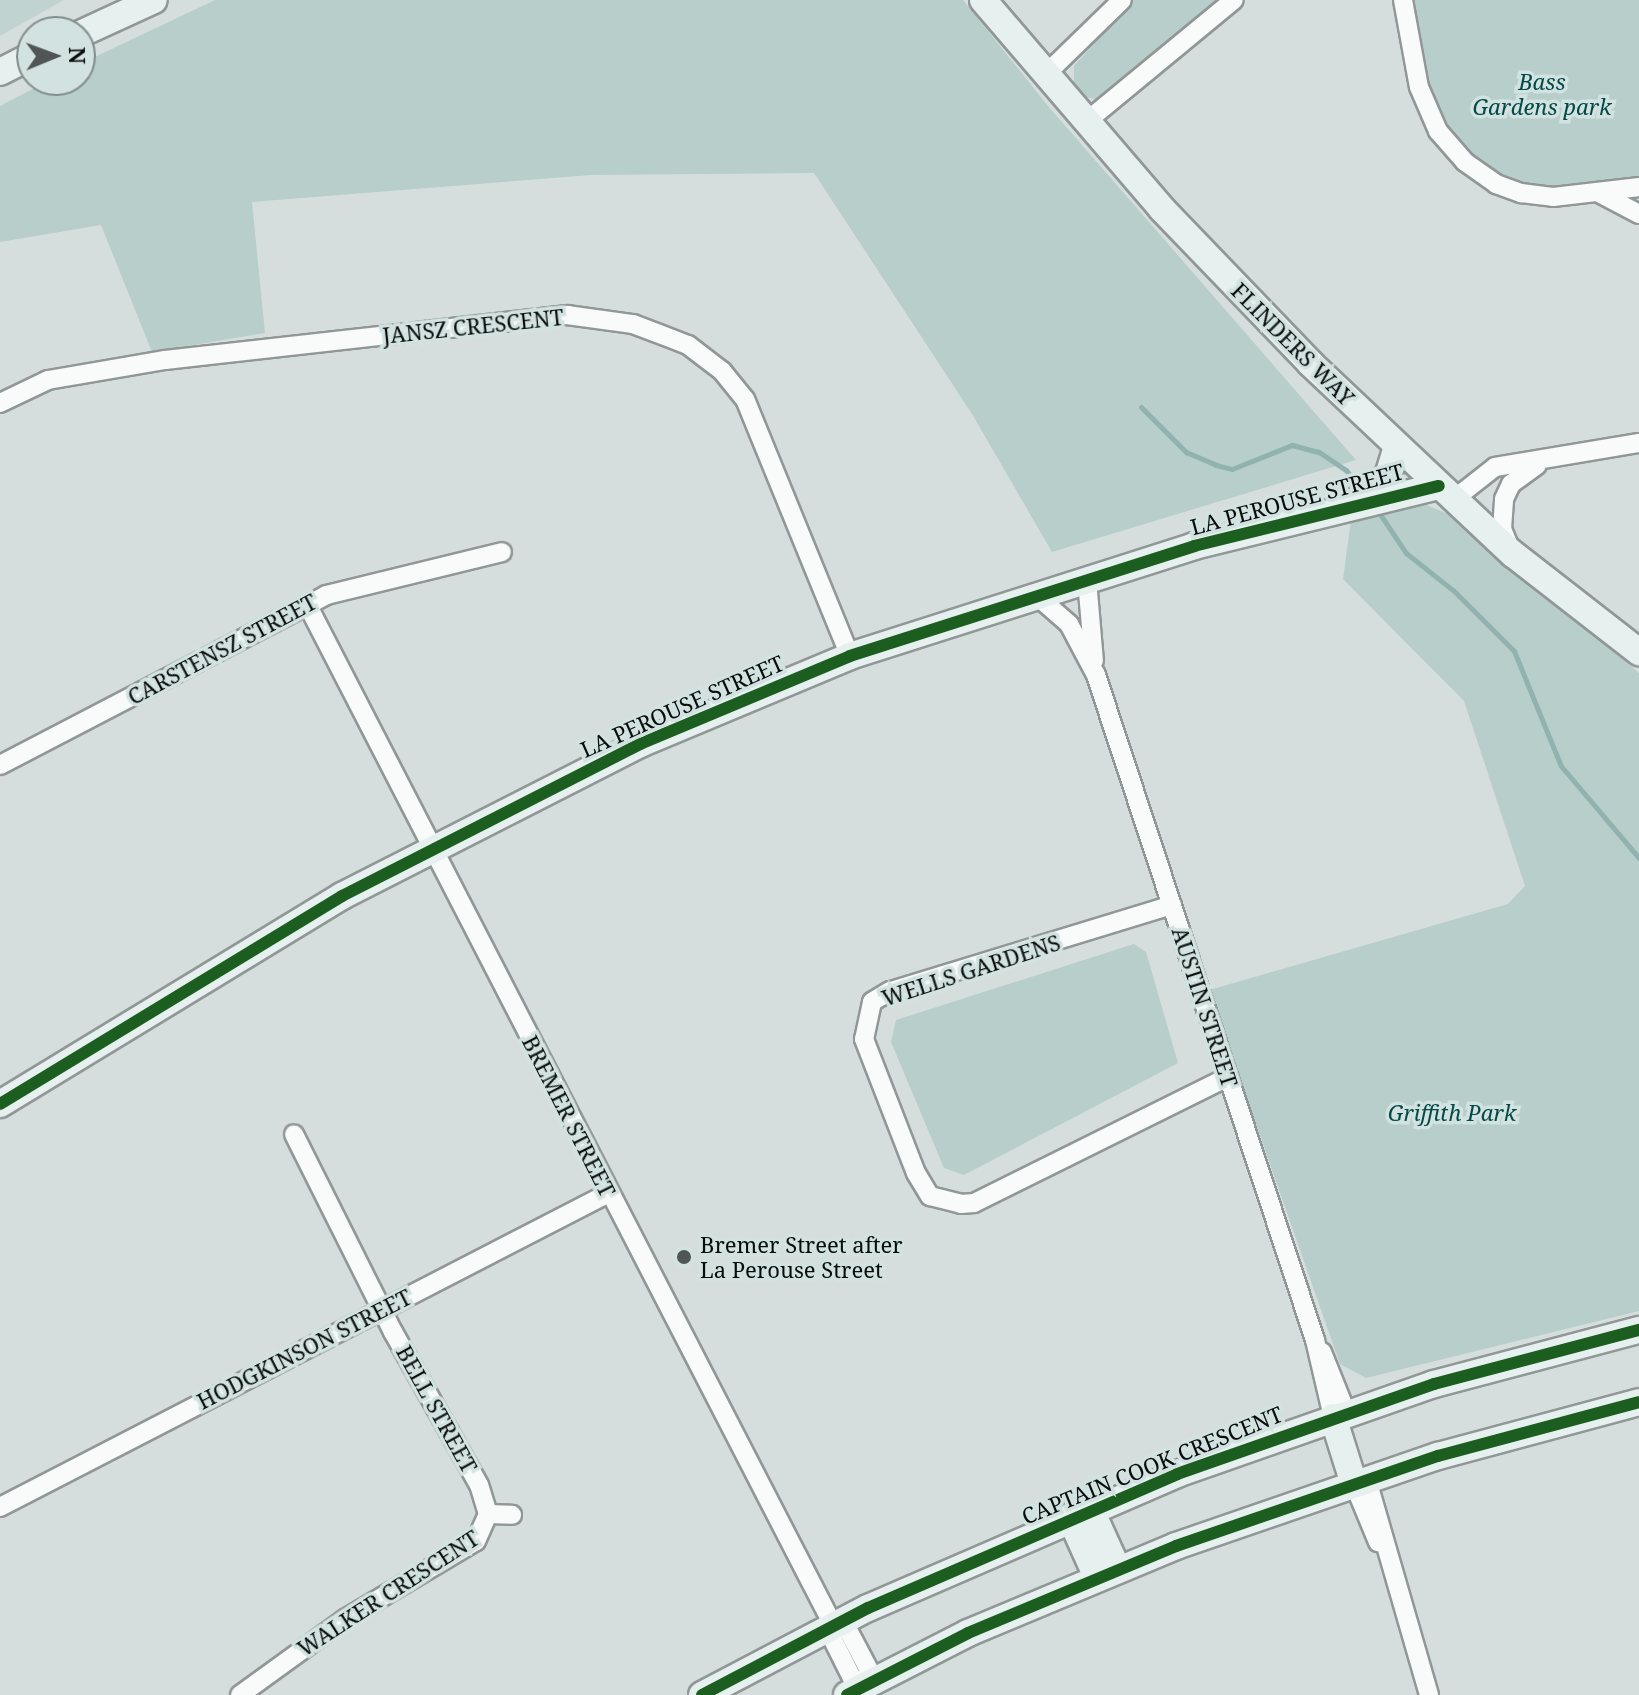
<!DOCTYPE html>
<html>
<head>
<meta charset="utf-8">
<style>
  body { margin:0 }
  #map { position:relative; width:1639px; height:1695px; overflow:hidden; background:#d6dedd; font-family:"Noto Serif",serif }
  div>[style] { position:absolute }
  [style*='--x'] { left:calc(var(--x)*1px); top:calc(var(--y)*1px); width:calc(var(--w)*1px); rotate:calc(var(--a)*1deg) }
  .built>* { inset:0; background:#c1d3d1 }
  .green>* { inset:0; background:#b7cecb }
  .stream>* { height:5px; margin:-2.5px; padding:0 2.5px; transform-origin:2.5px; border-radius:2.5px; background:#91b3af }
  .roads { filter:drop-shadow(2px 0 #919797) drop-shadow(-2px 0 #919797) drop-shadow(0 2px #919797) drop-shadow(0 -2px #919797) }
  .street>* { height:18px; margin:-9px; padding:0 9px; transform-origin:9px; border-radius:9px; background:#f9fafa }
  .secondary>* { height:26px; margin:-13px; padding:0 13px; transform-origin:13px; border-radius:13px; background:#e6f0ef }
  .cycleway>* { height:12px; margin:-6px; padding:0 6px; transform-origin:6px; border-radius:6px; background:#1b5e20 }
  .dots>* { width:22px; height:22px; translate:-50% -50%; box-sizing:border-box; border:4px solid #d2e2e0; border-radius:50% }
  span { translate:-50% -50%; white-space:nowrap; text-align:center; line-height:1.15; -webkit-text-stroke:7px #d2e2e0; paint-order:stroke }
  .park-label { font-size:22px; color:#034a47; font-style:italic }
  .street-label { font-size:22px; color:#080d0c }
  .poi-label { font-size:22px; color:#080d0c }
  .left { translate:0 -50%; text-align:left }
  .north { position:absolute; left:16px; top:16px; width:80px; height:80px; box-sizing:border-box; background:#d2e2e0; border:2px solid #818d8b; border-radius:50%; rotate:89deg; font-size:22px; font-weight:700; line-height:32px; text-align:center; color:#080d0c }
  .north::after { content:''; display:block; margin:auto; width:28px; height:36px; background:#505655; clip-path:polygon(50% 0,100% 100%,50% 72%,0 100%) }
</style>
</head>
<body>
<div id="map">
  <div class="built">
    <i style="clip-path:polygon(0 0,64px 0,0 36px)"></i>
  </div>
  <div class="green">
    <i style="clip-path:polygon(215px 0,963px 0,1048px 106px,1356px 460px,1052px 552px,972px 414px,814px 173px,591px 175px,252px 202px,265px 333px,152px 352px,101px 225px,0 242px,0 106px,50px 80px,80px 80px,80px 64px)"></i>
    <i style="clip-path:polygon(1133px 0,1223px 0,1098px 100px,1083px 96px,1074px 85px,1074px 66px)"></i>
    <i style="clip-path:polygon(1411px 0,1639px 0,1639px 178px,1536px 188px,1505px 181px,1474px 163px,1450px 136px,1425px 80px)"></i>
    <i style="clip-path:polygon(1424px 504px,1448px 514px,1639px 673px,1639px 1311px,1366px 1378px,1340px 1364px,1209px 990px,1508px 904px,1525px 886px,1464px 701px,1343px 579px,1351px 520px)"></i>
    <i style="clip-path:polygon(1134px 944px,1146px 952px,1178px 1063px,964px 1175px,944px 1168px,891px 1042px,896px 1020px)"></i>
  </div>
  <div class="stream">
    <i style="--x:1141;--y:407;--w:64;--a:45"></i>
    <i style="--x:1186;--y:452;--w:33;--a:23"></i>
    <i style="--x:1216;--y:465;--w:16;--a:14"></i>
    <i style="--x:1232;--y:469;--w:65;--a:-21.8"></i>
    <i style="--x:1292;--y:445;--w:28;--a:15"></i>
    <i style="--x:1319;--y:452;--w:32;--a:34"></i>
    <i style="--x:1346;--y:470;--w:21;--a:53"></i>
    <i style="--x:1378;--y:511;--w:50;--a:56.3"></i>
    <i style="--x:1406;--y:553;--w:61;--a:38.4"></i>
    <i style="--x:1454;--y:591;--w:85;--a:45"></i>
    <i style="--x:1514;--y:651;--w:124;--a:67.8"></i>
    <i style="--x:1561;--y:766;--w:121;--a:49.7"></i>
  </div>
  <div class="roads">
    <div class="street">
      <i style="--x:1403;--y:0;--w:88;--a:79.6"></i>
      <i style="--x:1419;--y:87;--w:48;--a:66.6"></i>
      <i style="--x:1438;--y:131;--w:41;--a:48.9"></i>
      <i style="--x:1465;--y:162;--w:38;--a:35"></i>
      <i style="--x:1496;--y:184;--w:27;--a:20"></i>
      <i style="--x:1521;--y:193;--w:32;--a:7"></i>
      <i style="--x:1553;--y:197;--w:87;--a:-6.6"></i>
      <i style="--x:1045;--y:75;--w:107;--a:-44.2"></i>
      <i style="--x:1087;--y:121;--w:190;--a:-39.5"></i>
      <i style="--x:1601;--y:194;--w:43;--a:27.8"></i>
      <i style="--x:0;--y:403;--w:53;--a:-25.6"></i>
      <i style="--x:48;--y:380;--w:119;--a:-9.7"></i>
      <i style="--x:165;--y:360;--w:405;--a:-6.4"></i>
      <i style="--x:567;--y:315;--w:67;--a:7.8"></i>
      <i style="--x:633;--y:324;--w:59;--a:20.9"></i>
      <i style="--x:688;--y:345;--w:43;--a:37.4"></i>
      <i style="--x:722;--y:371;--w:36;--a:51"></i>
      <i style="--x:745;--y:399;--w:278;--a:67.8"></i>
      <i style="--x:1453;--y:500;--w:53;--a:-38.2"></i>
      <i style="--x:1495;--y:467;--w:146;--a:-9.5"></i>
      <i style="--x:1509;--y:546;--w:18;--a:-112"></i>
      <i style="--x:1502;--y:529;--w:30;--a:-86"></i>
      <i style="--x:1504;--y:499;--w:17;--a:-65"></i>
      <i style="--x:1511;--y:484;--w:32;--a:-36"></i>
      <i style="--x:1087;--y:580;--w:81;--a:85.1"></i>
      <i style="--x:1037;--y:596;--w:43;--a:41.2"></i>
      <i style="--x:1069;--y:624;--w:58;--a:62.1"></i>
      <i style="--x:1096;--y:675;--w:700;--a:71.77"></i>
      <i style="--x:1315;--y:1340;--w:79;--a:76.8"></i>
      <i style="--x:308;--y:606;--w:1146;--a:62.74"></i>
      <i style="--x:833;--y:1625;--w:13;--a:94"></i>
      <i style="--x:832;--y:1638;--w:45;--a:63.4"></i>
      <i style="--x:852;--y:1678;--w:15;--a:23"></i>
      <i style="--x:866;--y:1684;--w:14;--a:-78"></i>
      <i style="--x:869;--y:1670;--w:45;--a:-117.7"></i>
      <i style="--x:848;--y:1630;--w:16;--a:-162"></i>
      <i style="--x:0;--y:765;--w:368;--a:-27.5"></i>
      <i style="--x:326;--y:595;--w:181;--a:-13.7"></i>
      <i style="--x:1172;--y:905;--w:295;--a:163"></i>
      <i style="--x:890;--y:991;--w:21;--a:149"></i>
      <i style="--x:872;--y:1002;--w:38;--a:102"></i>
      <i style="--x:864;--y:1039;--w:144;--a:68.8"></i>
      <i style="--x:916;--y:1173;--w:27;--a:59"></i>
      <i style="--x:930;--y:1196;--w:32;--a:14"></i>
      <i style="--x:961;--y:1204;--w:13;--a:-4"></i>
      <i style="--x:974;--y:1203;--w:284;--a:-26.4"></i>
      <i style="--x:1322;--y:1352;--w:65;--a:68.2"></i>
      <i style="--x:1367;--y:1480;--w:224;--a:73.9"></i>
      <i style="--x:1354;--y:1484;--w:63;--a:67.5"></i>
      <i style="--x:0;--y:1507;--w:685;--a:-27.28"></i>
      <i style="--x:488;--y:1514;--w:24;--a:2"></i>
      <i style="--x:240;--y:1695;--w:130;--a:-35.9"></i>
      <i style="--x:345;--y:1619;--w:152;--a:-30.8"></i>
      <i style="--x:476;--y:1541;--w:30;--a:-66"></i>
      <i style="--x:488;--y:1514;--w:30;--a:-107"></i>
      <i style="--x:479;--y:1485;--w:176;--a:-119.3"></i>
      <i style="--x:393;--y:1332;--w:221;--a:-116.6"></i>
    </div>
    <div class="secondary">
      <i style="--x:983;--y:0;--w:275;--a:49.4"></i>
      <i style="--x:1162;--y:209;--w:214;--a:46.1"></i>
      <i style="--x:1310;--y:363;--w:279;--a:43.3"></i>
      <i style="--x:1513;--y:554;--w:160;--a:37.9"></i>
      <i style="--x:80;--y:34;--w:81;--a:-24.7"></i>
      <i style="--x:0;--y:72;--w:36;--a:-27"></i>
      <i style="--x:1360;--y:498;--w:36;--a:-38"></i>
      <i style="--x:1388;--y:476;--w:31;--a:-73"></i>
      <i style="--x:0;--y:1104;--w:400;--a:-31.3"></i>
      <i style="--x:342;--y:896;--w:335;--a:-27"></i>
      <i style="--x:640;--y:744;--w:228;--a:-22.7"></i>
      <i style="--x:850;--y:656;--w:361;--a:-17.7"></i>
      <i style="--x:1194;--y:546;--w:252;--a:-13.8"></i>
      <i style="--x:1333;--y:1417;--w:70;--a:72.6"></i>
      <i style="--x:1090;--y:1508;--w:66;--a:65.8"></i>
      <i style="--x:1070;--y:1517;--w:66;--a:65.8"></i>
      <i style="--x:702;--y:1695;--w:187;--a:-27.7"></i>
      <i style="--x:868;--y:1608;--w:337;--a:-23.4"></i>
      <i style="--x:1177;--y:1474;--w:272;--a:-19.3"></i>
      <i style="--x:1434;--y:1384;--w:212;--a:-14.8"></i>
      <i style="--x:847;--y:1695;--w:136;--a:-27.1"></i>
      <i style="--x:968;--y:1633;--w:225;--a:-22.7"></i>
      <i style="--x:1176;--y:1546;--w:277;--a:-19"></i>
      <i style="--x:1438;--y:1456;--w:208;--a:-15"></i>
    </div>
  </div>
  <div class="cycleway">
    <i style="--x:0;--y:1104;--w:400;--a:-31.3"></i>
    <i style="--x:342;--y:896;--w:335;--a:-27"></i>
    <i style="--x:640;--y:744;--w:228;--a:-22.7"></i>
    <i style="--x:850;--y:656;--w:361;--a:-17.7"></i>
    <i style="--x:1194;--y:546;--w:252;--a:-13.8"></i>
    <i style="--x:702;--y:1695;--w:187;--a:-27.7"></i>
    <i style="--x:868;--y:1608;--w:337;--a:-23.4"></i>
    <i style="--x:1177;--y:1474;--w:272;--a:-19.3"></i>
    <i style="--x:1434;--y:1384;--w:212;--a:-14.8"></i>
    <i style="--x:847;--y:1695;--w:136;--a:-27.1"></i>
    <i style="--x:968;--y:1633;--w:225;--a:-22.7"></i>
    <i style="--x:1176;--y:1546;--w:277;--a:-19"></i>
    <i style="--x:1438;--y:1456;--w:208;--a:-15"></i>
  </div>
  <div class="dots">
    <i style="left:684px;top:1257px;background:#505655"></i>
  </div>
  <div class="park-label">
    <span style="left:1542px;top:94px">Bass<br>Gardens park</span>
    <span style="left:1452px;top:1113px">Griffith Park</span>
  </div>
  <div class="street-label">
    <span style="left:473px;top:326px;rotate:-6deg">JANSZ CRESCENT</span>
    <span style="left:1293px;top:344px;rotate:45deg">FLINDERS WAY</span>
    <span style="left:1297px;top:499px;rotate:-15deg">LA PEROUSE STREET</span>
    <span style="left:222px;top:649px;rotate:-28deg">CARSTENSZ STREET</span>
    <span style="left:682px;top:706px;rotate:-24deg">LA PEROUSE STREET</span>
    <span style="left:971px;top:970px;rotate:-18deg">WELLS GARDENS</span>
    <span style="left:1205px;top:1007px;rotate:72deg">AUSTIN STREET</span>
    <span style="left:569px;top:1116px;rotate:63deg">BREMER STREET</span>
    <span style="left:304px;top:1349px;rotate:-27deg">HODGKINSON STREET</span>
    <span style="left:437px;top:1409px;rotate:61deg">BELL STREET</span>
    <span style="left:1152px;top:1465px;rotate:-22deg">CAPTAIN COOK CRESCENT</span>
    <span style="left:388px;top:1593px;rotate:-33deg">WALKER CRESCENT</span>
  </div>
  <div class="poi-label">
    <span class="left" style="left:700px;top:1257px">Bremer Street after<br>La Perouse Street</span>
  </div>
  <div class="north">N</div>
</div>
</body>
</html>
